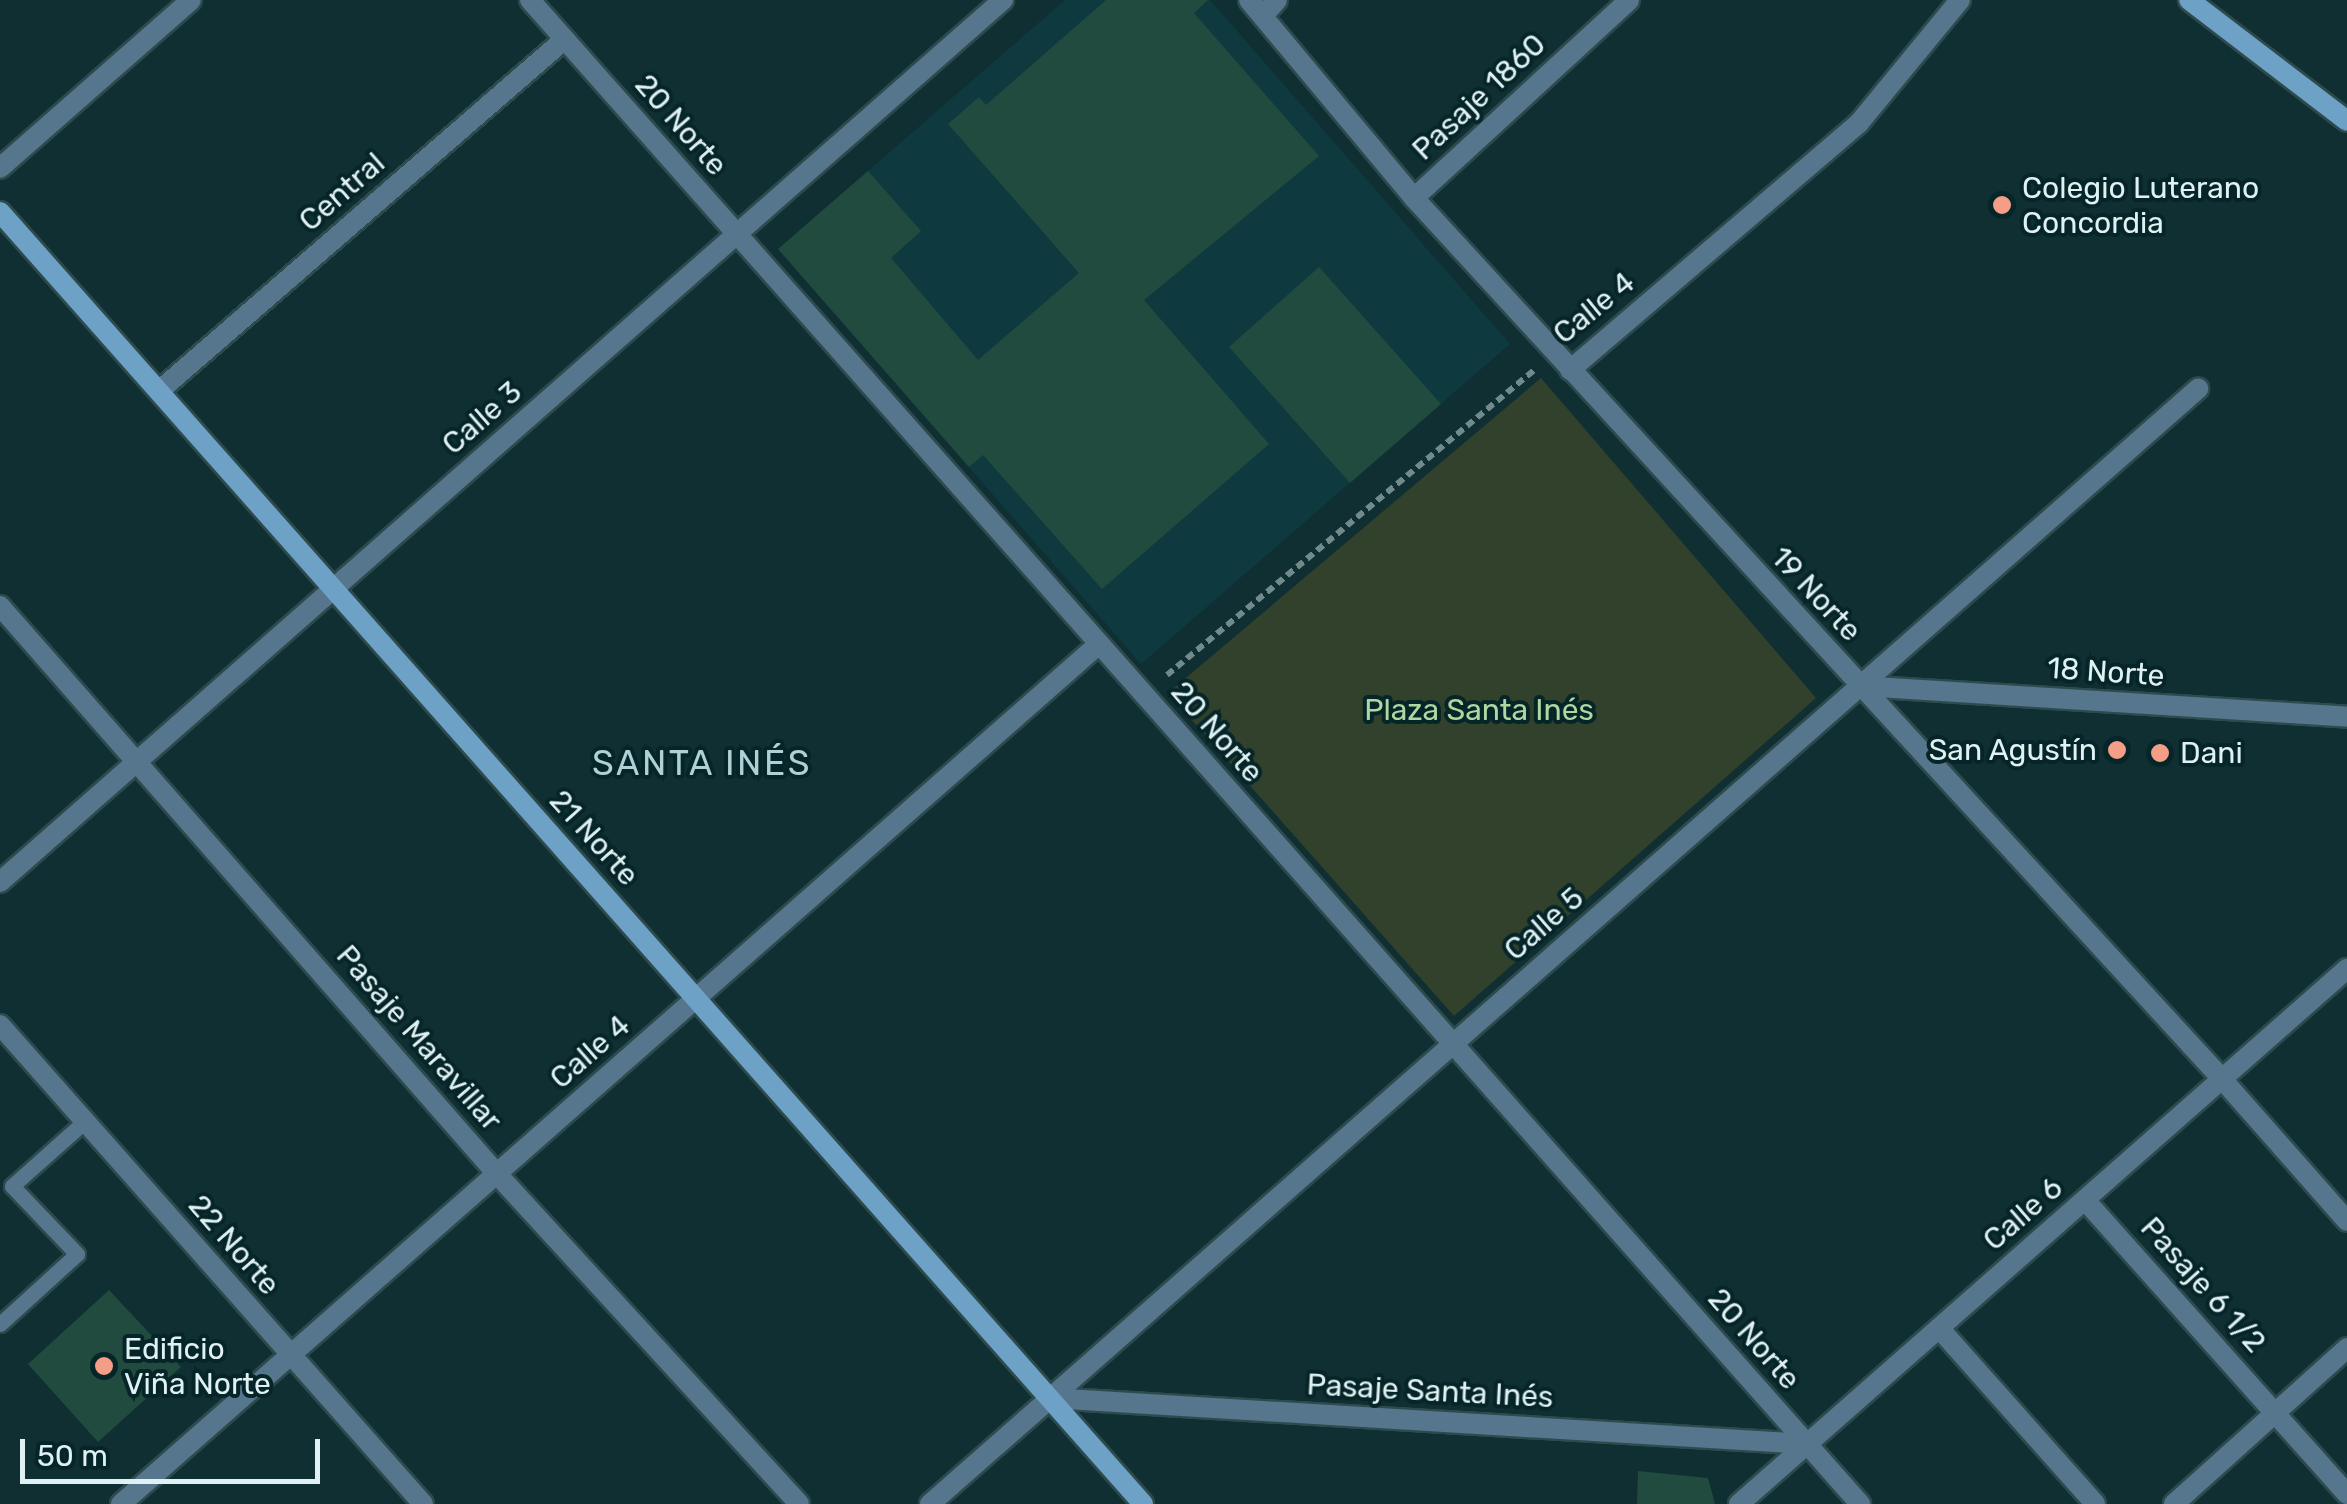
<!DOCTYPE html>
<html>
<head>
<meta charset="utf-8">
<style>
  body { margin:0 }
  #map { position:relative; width:2347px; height:1504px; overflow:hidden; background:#102f32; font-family:Rubik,sans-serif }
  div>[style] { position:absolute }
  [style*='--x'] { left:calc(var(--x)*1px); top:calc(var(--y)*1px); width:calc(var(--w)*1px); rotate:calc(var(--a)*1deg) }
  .built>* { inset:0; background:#0e3a3f }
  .green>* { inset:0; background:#31412b }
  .building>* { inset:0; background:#204b3e }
  .path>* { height:6px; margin-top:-3px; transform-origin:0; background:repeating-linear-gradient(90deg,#718a8c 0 8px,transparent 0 13px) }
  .roads { filter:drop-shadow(2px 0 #2d4a4d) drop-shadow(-2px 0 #2d4a4d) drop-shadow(0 2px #2d4a4d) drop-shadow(0 -2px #2d4a4d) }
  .lane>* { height:15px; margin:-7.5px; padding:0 7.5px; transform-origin:7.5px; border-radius:7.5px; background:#56768d }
  .street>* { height:20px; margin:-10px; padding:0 10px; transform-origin:10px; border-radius:10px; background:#56768d }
  .secondary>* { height:20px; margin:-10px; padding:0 10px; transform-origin:10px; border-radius:10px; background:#6da1c5 }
  .dots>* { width:28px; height:28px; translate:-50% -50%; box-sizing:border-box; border:5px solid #062528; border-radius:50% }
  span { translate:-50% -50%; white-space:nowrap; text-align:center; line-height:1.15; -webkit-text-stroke:8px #062528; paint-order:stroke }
  .street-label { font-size:30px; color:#e0f1f3 }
  .poi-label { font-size:30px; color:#e0f1f3 }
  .left { translate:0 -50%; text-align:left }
  .right { translate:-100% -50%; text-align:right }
  .park-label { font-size:30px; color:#b0d6a1 }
  .quarter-label { font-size:35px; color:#afd1d5; letter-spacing:2.5px }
  .scale { position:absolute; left:20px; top:1439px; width:300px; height:45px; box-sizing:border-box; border:5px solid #e0f1f3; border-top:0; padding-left:12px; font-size:30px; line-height:35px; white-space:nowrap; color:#e0f1f3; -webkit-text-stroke:8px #062528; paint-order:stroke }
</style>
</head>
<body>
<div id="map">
  <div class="built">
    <i style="clip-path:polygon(1065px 0,1210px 0,1510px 344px,1141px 664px,778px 249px)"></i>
  </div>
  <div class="green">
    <i style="clip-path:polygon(1541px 378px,1816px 698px,1454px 1016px,1168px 693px)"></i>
  </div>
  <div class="building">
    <i style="clip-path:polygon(1106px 0,1208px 0,1194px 13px,1319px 156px,1144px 300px,1269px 444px,1102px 589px,983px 455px,969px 467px,778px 249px,868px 171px,921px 231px,891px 258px,978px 360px,1079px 273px,948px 124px,979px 97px,986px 105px)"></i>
    <i style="clip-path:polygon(1319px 267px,1441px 404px,1350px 483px,1229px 347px)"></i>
    <i style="clip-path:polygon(109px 1290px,181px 1367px,98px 1442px,28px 1364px)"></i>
    <i style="clip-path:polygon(1638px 1471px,1708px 1478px,1715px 1504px,1637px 1504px)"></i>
  </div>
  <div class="path">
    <i style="--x:1167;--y:675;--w:477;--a:-39.7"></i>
  </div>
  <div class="roads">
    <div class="lane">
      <i style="--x:0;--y:1324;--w:104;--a:-42.3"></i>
      <i style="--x:77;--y:1254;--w:94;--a:-133.7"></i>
      <i style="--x:12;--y:1186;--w:98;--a:-41.7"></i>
    </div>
    <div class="street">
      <i style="--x:530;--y:0;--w:2008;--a:48.51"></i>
      <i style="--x:1249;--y:0;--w:258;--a:50.2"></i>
      <i style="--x:1414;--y:198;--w:1195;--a:47.47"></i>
      <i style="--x:2222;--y:1079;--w:189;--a:48.6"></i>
      <i style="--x:1263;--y:16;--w:21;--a:-49"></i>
      <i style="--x:0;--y:168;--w:254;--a:-41.3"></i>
      <i style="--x:1414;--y:198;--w:292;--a:-42.6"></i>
      <i style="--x:1570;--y:370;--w:380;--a:-40.5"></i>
      <i style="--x:1859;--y:123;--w:159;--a:-50.6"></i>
      <i style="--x:159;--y:391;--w:537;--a:-40.93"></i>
      <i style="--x:0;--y:606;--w:755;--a:48.81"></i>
      <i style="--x:497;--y:1174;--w:447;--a:47.5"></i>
      <i style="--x:1860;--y:686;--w:488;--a:3.6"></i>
      <i style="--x:0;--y:882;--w:1336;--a:-41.33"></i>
      <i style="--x:0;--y:1025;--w:639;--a:48.55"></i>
      <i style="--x:2085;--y:1200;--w:394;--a:48.3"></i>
      <i style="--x:1939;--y:1328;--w:235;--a:48.4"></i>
      <i style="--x:1050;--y:1398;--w:758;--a:3.48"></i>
      <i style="--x:121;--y:1504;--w:1302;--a:-41.33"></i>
      <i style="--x:930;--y:1504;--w:1689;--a:-41.33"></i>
      <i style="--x:1739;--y:1504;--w:810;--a:-41.35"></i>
      <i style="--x:2174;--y:1504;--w:233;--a:-42"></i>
    </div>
    <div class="secondary">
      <i style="--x:2189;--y:0;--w:199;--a:37.4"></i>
      <i style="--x:0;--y:212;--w:1725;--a:48.5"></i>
    </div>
  </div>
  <div class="dots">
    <i style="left:2002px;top:205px;background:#f49e88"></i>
    <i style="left:2117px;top:750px;background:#f49e88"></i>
    <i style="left:2160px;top:753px;background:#f49e88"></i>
    <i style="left:104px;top:1366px;background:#f49e88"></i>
  </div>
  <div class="street-label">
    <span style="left:1479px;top:97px;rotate:-43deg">Pasaje 1860</span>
    <span style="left:681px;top:125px;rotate:49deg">20 Norte</span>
    <span style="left:342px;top:192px;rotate:-41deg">Central</span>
    <span style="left:1594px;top:308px;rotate:-39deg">Calle 4</span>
    <span style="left:482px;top:418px;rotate:-41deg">Calle 3</span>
    <span style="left:1816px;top:594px;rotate:47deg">19 Norte</span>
    <span style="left:2106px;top:672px;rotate:4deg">18 Norte</span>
    <span style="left:1217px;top:732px;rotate:49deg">20 Norte</span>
    <span style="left:594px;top:838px;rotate:48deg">21 Norte</span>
    <span style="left:1544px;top:924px;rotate:-41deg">Calle 5</span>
    <span style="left:419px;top:1038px;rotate:49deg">Pasaje Maravillar</span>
    <span style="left:590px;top:1052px;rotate:-41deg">Calle 4</span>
    <span style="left:2023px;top:1214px;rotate:-41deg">Calle 6</span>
    <span style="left:234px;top:1245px;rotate:49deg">22 Norte</span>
    <span style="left:2203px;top:1285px;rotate:48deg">Pasaje 6 1/2</span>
    <span style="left:1754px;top:1339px;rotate:49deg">20 Norte</span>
    <span style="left:1430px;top:1391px;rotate:3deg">Pasaje Santa Inés</span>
  </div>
  <div class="poi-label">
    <span class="left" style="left:2022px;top:205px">Colegio Luterano<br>Concordia</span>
    <span class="right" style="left:2097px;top:750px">San Agustín</span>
    <span class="left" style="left:2180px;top:753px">Dani</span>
    <span class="left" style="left:124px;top:1366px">Edificio<br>Viña Norte</span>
  </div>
  <div class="park-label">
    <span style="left:1479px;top:710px">Plaza Santa Inés</span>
  </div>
  <div class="quarter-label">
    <span style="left:702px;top:763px">SANTA INÉS</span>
  </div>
  <div class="scale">50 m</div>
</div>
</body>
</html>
